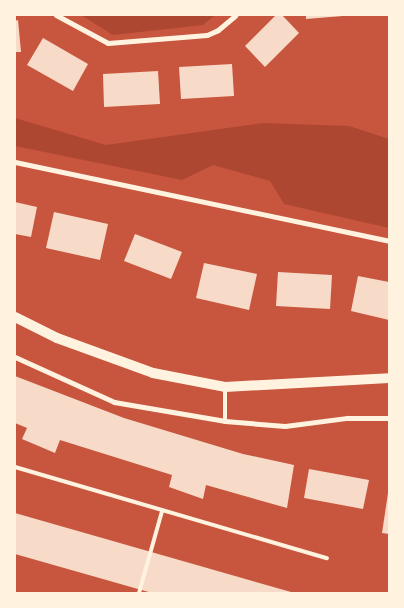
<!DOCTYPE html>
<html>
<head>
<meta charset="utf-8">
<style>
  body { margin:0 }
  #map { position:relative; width:404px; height:608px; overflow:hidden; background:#c8553d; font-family:"Source Sans 3",sans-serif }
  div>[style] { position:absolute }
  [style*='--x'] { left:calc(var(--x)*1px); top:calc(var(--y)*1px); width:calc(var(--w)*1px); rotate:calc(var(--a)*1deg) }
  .green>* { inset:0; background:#ae4732 }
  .building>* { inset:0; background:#f7dbc8 }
  .service>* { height:4px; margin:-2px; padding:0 2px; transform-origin:2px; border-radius:2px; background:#fff3e0 }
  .minor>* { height:5px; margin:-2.5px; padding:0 2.5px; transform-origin:2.5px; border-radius:2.5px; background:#fff3e0 }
  .secondary>* { height:10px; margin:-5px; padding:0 5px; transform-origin:5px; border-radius:5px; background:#fff3e0 }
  span { translate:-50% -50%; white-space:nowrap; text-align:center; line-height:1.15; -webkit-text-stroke:4px #fff3e0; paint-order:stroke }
  .frame { position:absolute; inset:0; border:16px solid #fff3e0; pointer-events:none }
</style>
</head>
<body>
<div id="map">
  <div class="green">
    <i style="clip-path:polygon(81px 15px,215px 15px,203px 25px,113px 35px)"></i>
    <i style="clip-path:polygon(15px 118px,106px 145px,263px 123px,349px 126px,389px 139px,389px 228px,284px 204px,270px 181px,213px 165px,182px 180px,15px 146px)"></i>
  </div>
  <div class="building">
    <i style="clip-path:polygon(276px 15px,282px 15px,299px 33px,265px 67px,245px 46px)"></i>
    <i style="clip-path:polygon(306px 15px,343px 15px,343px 16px,306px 19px)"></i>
    <i style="clip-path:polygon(18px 20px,21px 52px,15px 52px,15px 21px)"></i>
    <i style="clip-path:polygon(43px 38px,88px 64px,73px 91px,27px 65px)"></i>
    <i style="clip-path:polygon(232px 64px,234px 96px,181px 99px,179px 67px)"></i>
    <i style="clip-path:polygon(158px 71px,160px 104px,104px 107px,103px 74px)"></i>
    <i style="clip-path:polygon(15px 202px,37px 207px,31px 237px,15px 234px)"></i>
    <i style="clip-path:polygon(54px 212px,108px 224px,100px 260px,46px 248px)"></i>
    <i style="clip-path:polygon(135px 234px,182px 252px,171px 279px,124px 261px)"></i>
    <i style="clip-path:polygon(204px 263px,257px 274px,249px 310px,196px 298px)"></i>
    <i style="clip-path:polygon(278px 272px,332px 275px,330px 309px,276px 306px)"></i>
    <i style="clip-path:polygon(358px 276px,389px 282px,389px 320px,351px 311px)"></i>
    <i style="clip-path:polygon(15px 376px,124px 418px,243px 454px,294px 465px,287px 508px,206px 485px,203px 499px,169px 487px,172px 475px,60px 440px,55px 453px,22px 439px,27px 428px,15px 423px)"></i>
    <i style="clip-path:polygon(309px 469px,369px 480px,363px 509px,304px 498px)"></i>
    <i style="clip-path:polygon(388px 493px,389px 493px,389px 534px,382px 533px)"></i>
    <i style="clip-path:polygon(15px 513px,291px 592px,291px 593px,152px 593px,15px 554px)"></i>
  </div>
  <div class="service">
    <i style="--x:225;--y:421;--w:33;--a:-90"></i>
    <i style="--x:15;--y:467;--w:325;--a:16.3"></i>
    <i style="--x:139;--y:593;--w:85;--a:-74.3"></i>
  </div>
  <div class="minor">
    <i style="--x:56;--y:15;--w:59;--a:28.3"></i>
    <i style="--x:108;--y:43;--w:99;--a:-4.6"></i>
    <i style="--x:207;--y:35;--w:12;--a:-24"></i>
    <i style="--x:218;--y:30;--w:23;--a:-40"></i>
    <i style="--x:15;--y:162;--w:382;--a:11.9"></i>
    <i style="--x:15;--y:357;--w:109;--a:24.4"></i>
    <i style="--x:114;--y:402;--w:113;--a:9.7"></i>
    <i style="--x:225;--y:421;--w:60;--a:4.8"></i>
    <i style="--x:285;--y:426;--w:63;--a:-7.4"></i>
    <i style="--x:347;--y:418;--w:42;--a:0"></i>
  </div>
  <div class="secondary">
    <i style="--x:15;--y:317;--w:47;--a:26.6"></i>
    <i style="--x:57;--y:338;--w:102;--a:20"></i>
    <i style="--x:153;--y:373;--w:73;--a:11"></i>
    <i style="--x:225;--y:387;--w:164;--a:-3.1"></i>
  </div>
  <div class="frame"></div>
</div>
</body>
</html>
